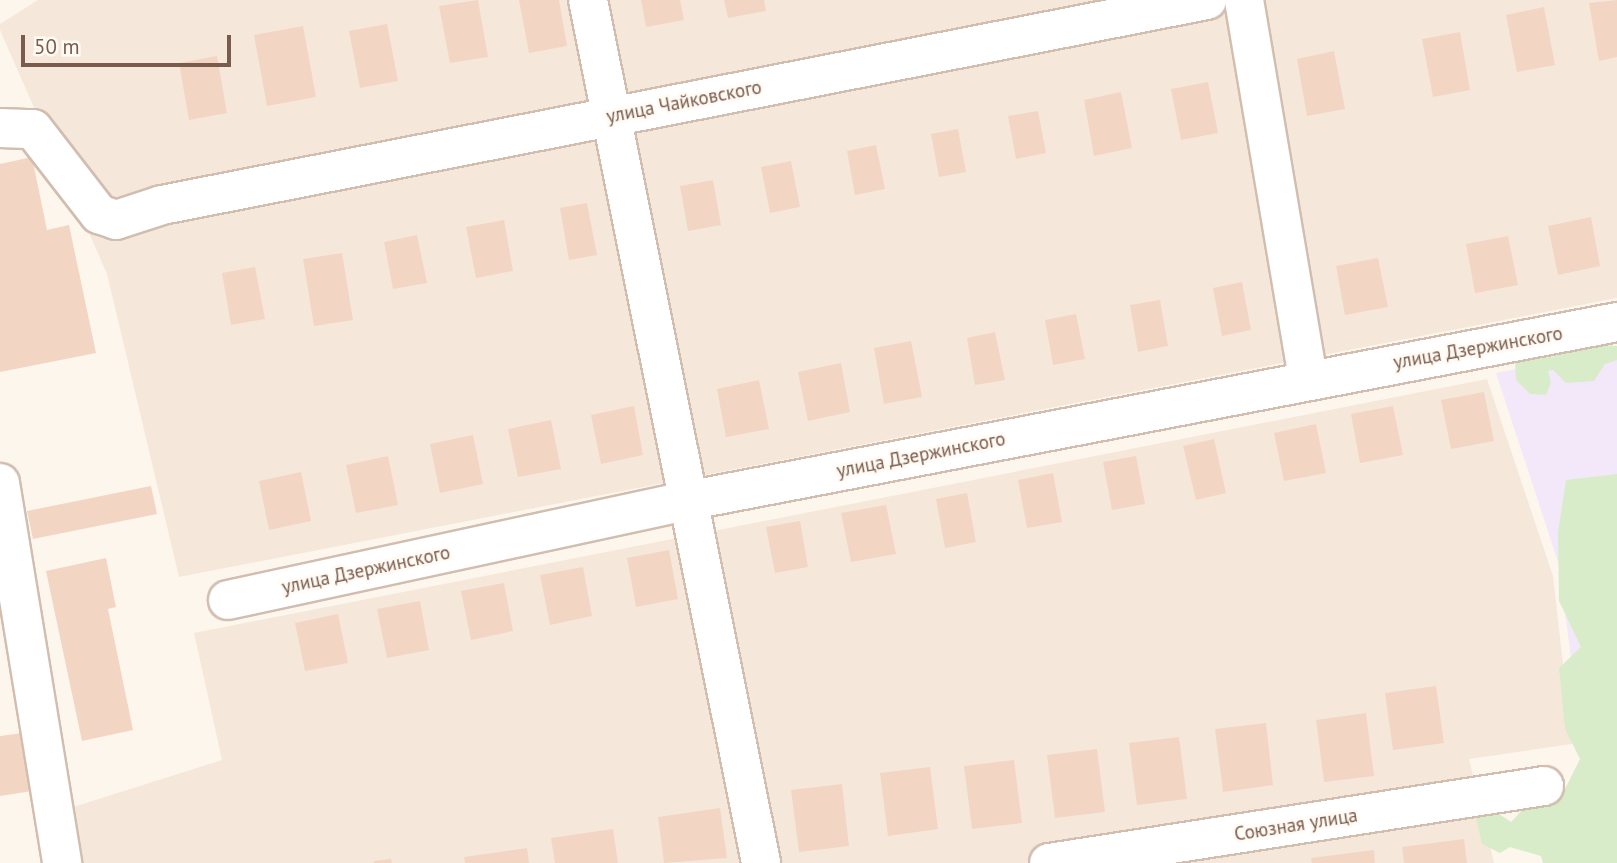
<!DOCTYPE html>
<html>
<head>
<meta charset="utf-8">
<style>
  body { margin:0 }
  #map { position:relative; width:1617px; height:863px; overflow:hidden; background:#fdf6ec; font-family:"PT Sans",sans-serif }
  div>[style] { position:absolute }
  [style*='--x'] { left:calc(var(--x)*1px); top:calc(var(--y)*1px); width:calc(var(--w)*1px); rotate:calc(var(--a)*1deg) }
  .residential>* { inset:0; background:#f5e8da }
  .education>* { inset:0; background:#f3e8fa }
  .green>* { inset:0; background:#d8ecc9 }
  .building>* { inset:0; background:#f3d5c3 }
  .roads { filter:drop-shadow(2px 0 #d1beb0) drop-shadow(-2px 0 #d1beb0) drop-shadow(0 2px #d1beb0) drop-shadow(0 -2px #d1beb0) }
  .minor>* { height:38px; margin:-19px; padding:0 19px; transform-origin:19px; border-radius:19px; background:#fff }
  span { translate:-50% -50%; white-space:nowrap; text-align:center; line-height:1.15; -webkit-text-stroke:5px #fffaf3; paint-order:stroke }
  .street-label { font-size:19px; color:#7a5c4d }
  .scale { position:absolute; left:21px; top:35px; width:210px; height:32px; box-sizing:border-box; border:4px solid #7a5c4d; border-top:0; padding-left:9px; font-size:21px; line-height:24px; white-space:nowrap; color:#7a5c4d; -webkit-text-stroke:5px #fffaf3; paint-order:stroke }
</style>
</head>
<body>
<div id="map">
  <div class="residential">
    <i style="clip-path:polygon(38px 0,1617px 0,1617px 298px,179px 577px,107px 274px,0 30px,0 24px)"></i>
    <i style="clip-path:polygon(1487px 379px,1553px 576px,1572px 744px,1469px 759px,1494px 863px,72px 863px,67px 809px,222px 760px,194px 633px)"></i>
  </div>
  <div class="education">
    <i style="clip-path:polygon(1617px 349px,1617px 824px,1582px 744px,1559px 565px,1496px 373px)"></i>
  </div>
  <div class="green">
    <i style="clip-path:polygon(1577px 343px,1617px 346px,1617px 360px,1605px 364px,1594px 381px,1566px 383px,1553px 370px,1548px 371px,1551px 382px,1546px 395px,1530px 394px,1516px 380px,1515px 362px,1556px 356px)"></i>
    <i style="clip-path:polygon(1617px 474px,1617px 863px,1543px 863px,1541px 856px,1510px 847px,1500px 853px,1482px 844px,1475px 814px,1496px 812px,1511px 822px,1524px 808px,1561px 797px,1580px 759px,1565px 729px,1559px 668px,1581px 647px,1559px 601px,1558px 532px,1566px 480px)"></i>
  </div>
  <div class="building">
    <i style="clip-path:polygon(478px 0,488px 57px,450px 63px,439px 6px)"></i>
    <i style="clip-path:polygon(519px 0,559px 0,567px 46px,529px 53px)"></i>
    <i style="clip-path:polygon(641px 0,680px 0,684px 20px,646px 27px)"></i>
    <i style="clip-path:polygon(724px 0,764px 0,766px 11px,728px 18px)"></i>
    <i style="clip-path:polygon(1617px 0,1617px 57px,1599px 61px,1589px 3px)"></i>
    <i style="clip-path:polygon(1544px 7px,1555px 65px,1517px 72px,1506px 15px)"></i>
    <i style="clip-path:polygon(387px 24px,398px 81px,360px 88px,349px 31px)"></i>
    <i style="clip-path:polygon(303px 26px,316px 97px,267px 106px,254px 35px)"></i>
    <i style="clip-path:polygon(1460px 32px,1470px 90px,1433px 97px,1422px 39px)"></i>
    <i style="clip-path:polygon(1334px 51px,1345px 109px,1307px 116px,1297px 59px)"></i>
    <i style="clip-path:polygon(217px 56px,227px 113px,189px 120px,179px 63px)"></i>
    <i style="clip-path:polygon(1208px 82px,1218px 133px,1181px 140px,1171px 89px)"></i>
    <i style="clip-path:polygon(1121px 92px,1132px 148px,1094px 156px,1084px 100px)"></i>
    <i style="clip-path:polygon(1038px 111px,1046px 153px,1016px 159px,1008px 116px)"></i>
    <i style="clip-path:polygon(958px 129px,966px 172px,939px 177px,931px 134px)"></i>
    <i style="clip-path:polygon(876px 145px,885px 189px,855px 195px,847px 151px)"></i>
    <i style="clip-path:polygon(32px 157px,47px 230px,69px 225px,96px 353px,0 372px,0 164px)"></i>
    <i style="clip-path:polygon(791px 161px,800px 207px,770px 213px,761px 167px)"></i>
    <i style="clip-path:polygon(713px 180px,721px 225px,688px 231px,680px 186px)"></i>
    <i style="clip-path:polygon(587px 203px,597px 255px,569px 260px,560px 208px)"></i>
    <i style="clip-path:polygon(1591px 217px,1600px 266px,1558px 275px,1548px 226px)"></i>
    <i style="clip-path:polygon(504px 220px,513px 271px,476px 278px,466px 227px)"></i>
    <i style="clip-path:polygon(417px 235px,427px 283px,393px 289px,384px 242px)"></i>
    <i style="clip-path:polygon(1508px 236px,1518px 285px,1475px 293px,1466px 244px)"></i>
    <i style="clip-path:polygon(342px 253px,353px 320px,314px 326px,303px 259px)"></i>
    <i style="clip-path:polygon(1378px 258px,1388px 307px,1345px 315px,1336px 266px)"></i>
    <i style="clip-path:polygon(255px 267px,265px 319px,231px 325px,222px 273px)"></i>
    <i style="clip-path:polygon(1242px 282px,1251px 330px,1222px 336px,1213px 288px)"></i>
    <i style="clip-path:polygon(1160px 300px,1168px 346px,1138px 352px,1130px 305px)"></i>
    <i style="clip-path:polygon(1076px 314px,1085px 359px,1053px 365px,1045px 320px)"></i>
    <i style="clip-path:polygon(995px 332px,1005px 380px,975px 385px,967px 338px)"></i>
    <i style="clip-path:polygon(911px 341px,922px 397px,884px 404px,874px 348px)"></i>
    <i style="clip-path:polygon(841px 363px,850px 412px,808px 421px,798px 372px)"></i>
    <i style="clip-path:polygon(759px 380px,769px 429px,726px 437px,717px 389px)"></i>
    <i style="clip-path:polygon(1484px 392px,1494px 441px,1451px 449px,1441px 400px)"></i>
    <i style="clip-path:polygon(634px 406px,643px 455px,601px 464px,591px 415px)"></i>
    <i style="clip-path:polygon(1393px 406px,1403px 455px,1360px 463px,1351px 414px)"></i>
    <i style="clip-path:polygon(551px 420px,561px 469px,518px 477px,508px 429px)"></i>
    <i style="clip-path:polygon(1316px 424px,1326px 473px,1284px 481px,1274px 433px)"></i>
    <i style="clip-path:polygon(473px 435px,483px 484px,440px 493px,430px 444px)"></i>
    <i style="clip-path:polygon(1214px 439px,1226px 493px,1196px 500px,1183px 446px)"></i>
    <i style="clip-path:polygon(388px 456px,398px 505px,356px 513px,346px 465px)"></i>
    <i style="clip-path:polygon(1136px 456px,1145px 504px,1112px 510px,1103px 462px)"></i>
    <i style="clip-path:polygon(301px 472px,311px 521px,269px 530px,259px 481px)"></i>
    <i style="clip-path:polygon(1053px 473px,1062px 522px,1027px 528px,1018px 480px)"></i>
    <i style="clip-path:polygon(151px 486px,157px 514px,33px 539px,27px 511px)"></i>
    <i style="clip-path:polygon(967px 493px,976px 542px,945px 548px,936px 499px)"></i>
    <i style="clip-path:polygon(886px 505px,896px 554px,851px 562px,841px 513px)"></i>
    <i style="clip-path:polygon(800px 521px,808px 567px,775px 573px,766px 527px)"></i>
    <i style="clip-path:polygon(669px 550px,678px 599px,636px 607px,627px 558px)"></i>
    <i style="clip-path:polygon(106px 558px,116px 607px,108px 609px,133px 730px,82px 741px,46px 571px)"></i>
    <i style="clip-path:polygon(583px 567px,592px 616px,550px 625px,540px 575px)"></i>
    <i style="clip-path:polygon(504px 583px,513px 631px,471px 640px,461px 591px)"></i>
    <i style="clip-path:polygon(420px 601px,429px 650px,387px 658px,377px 609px)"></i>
    <i style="clip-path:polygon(338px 614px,348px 663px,305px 671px,295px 623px)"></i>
    <i style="clip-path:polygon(1436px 686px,1444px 743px,1393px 750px,1385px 693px)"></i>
    <i style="clip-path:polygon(1366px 713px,1374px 776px,1324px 782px,1316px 720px)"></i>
    <i style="clip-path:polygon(1266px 723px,1273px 785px,1223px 792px,1215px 729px)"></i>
    <i style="clip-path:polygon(23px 733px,32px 791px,0 796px,0 736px)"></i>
    <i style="clip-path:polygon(1179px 737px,1187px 799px,1137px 805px,1129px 743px)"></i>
    <i style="clip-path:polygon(1097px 749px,1105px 812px,1055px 818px,1047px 755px)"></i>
    <i style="clip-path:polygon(1014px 760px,1022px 823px,972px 829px,964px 766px)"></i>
    <i style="clip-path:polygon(930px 767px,938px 829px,888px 836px,880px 773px)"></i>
    <i style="clip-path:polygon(842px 784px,849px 846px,799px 852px,791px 790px)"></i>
    <i style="clip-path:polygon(720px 808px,727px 858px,664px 863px,658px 817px)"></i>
    <i style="clip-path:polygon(613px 829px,618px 863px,555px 863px,551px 838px)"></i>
    <i style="clip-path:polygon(1464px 839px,1467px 863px,1404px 863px,1402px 847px)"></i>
    <i style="clip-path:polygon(527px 848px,529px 863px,465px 863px,464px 857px)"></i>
    <i style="clip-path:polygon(1374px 850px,1375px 863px,1312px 863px,1311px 858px)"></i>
    <i style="clip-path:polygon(391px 859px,392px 863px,374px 863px,374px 861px)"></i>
  </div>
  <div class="roads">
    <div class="minor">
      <i style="--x:588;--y:0;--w:880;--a:78.66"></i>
      <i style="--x:1244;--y:0;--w:384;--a:80.4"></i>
      <i style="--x:0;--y:128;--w:33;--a:2"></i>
      <i style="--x:33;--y:129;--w:108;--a:52.2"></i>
      <i style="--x:99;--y:214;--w:18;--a:19"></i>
      <i style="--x:116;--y:220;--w:48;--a:-18.1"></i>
      <i style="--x:162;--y:205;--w:1065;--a:-11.1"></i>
      <i style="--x:0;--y:483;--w:385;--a:80.7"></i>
      <i style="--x:228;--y:600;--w:469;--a:-12.2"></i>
      <i style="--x:686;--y:501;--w:948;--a:-10.88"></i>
      <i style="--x:1049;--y:863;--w:501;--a:-8.84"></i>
    </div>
  </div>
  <div class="street-label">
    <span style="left:684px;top:102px;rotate:-11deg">улица Чайковского</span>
    <span style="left:1478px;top:348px;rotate:-10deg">улица Дзержинского</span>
    <span style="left:921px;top:455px;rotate:-11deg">улица Дзержинского</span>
    <span style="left:366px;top:570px;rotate:-12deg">улица Дзержинского</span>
    <span style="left:1296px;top:825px;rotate:-9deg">Союзная улица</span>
  </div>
  <div class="scale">50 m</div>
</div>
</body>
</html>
